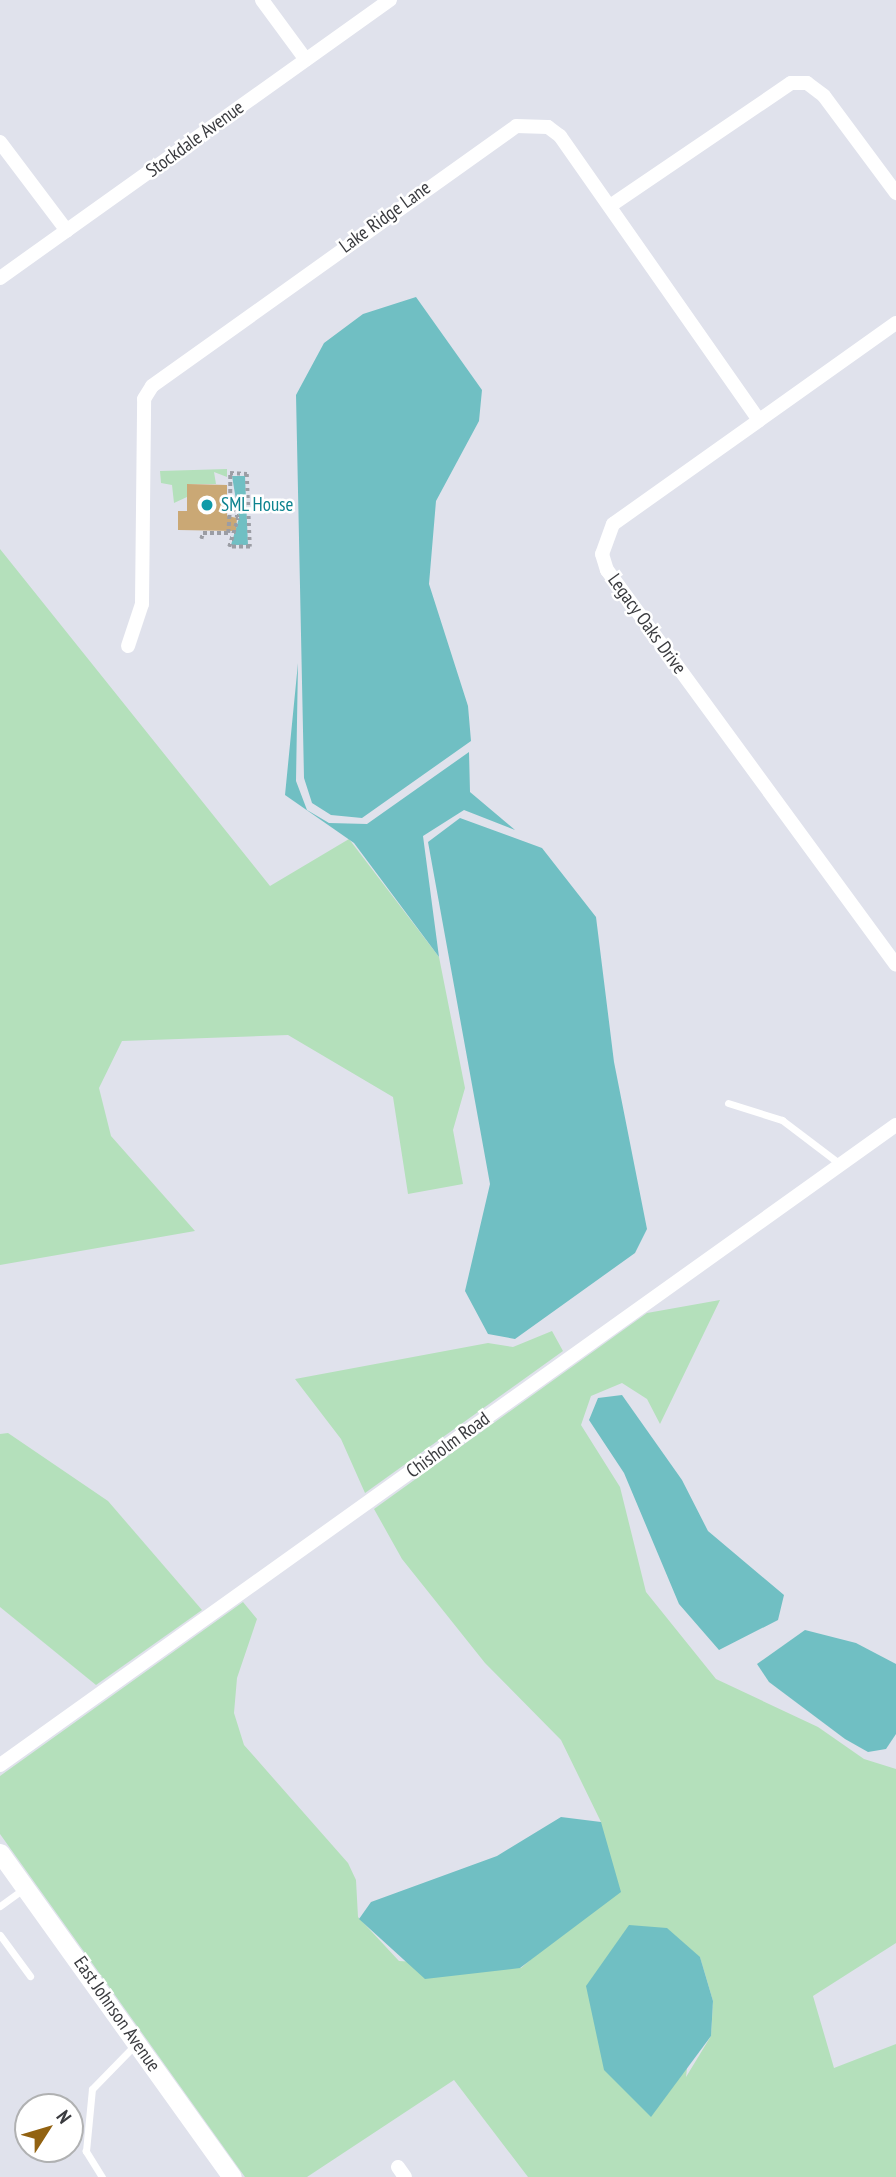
<!DOCTYPE html>
<html>
<head>
<meta charset="utf-8">
<style>
  body { margin:0 }
  #map { position:relative; width:896px; height:2177px; overflow:hidden; background:#e0e2ec; font-family:"PT Sans Narrow",sans-serif }
  div>[style] { position:absolute }
  [style*='--x'] { left:calc(var(--x)*1px); top:calc(var(--y)*1px); width:calc(var(--w)*1px); rotate:calc(var(--a)*1deg) }
  .green>* { inset:0; background:#b4e0bb }
  .water>* { inset:0; background:#70bfc3 }
  .building>* { inset:0; background:#caa875 }
  .path>* { height:3.5px; margin-top:-1.75px; transform-origin:0; background:repeating-linear-gradient(90deg,#9b9da4 0 3.5px,transparent 0 7px) }
  .lane>* { height:7px; margin:-3.5px; padding:0 3.5px; transform-origin:3.5px; border-radius:3.5px; background:#fff }
  .street>* { height:14px; margin:-7px; padding:0 7px; transform-origin:7px; border-radius:7px; background:#fff }
  .secondary>* { height:19px; margin:-9.5px; padding:0 9.5px; transform-origin:9.5px; border-radius:9.5px; background:#fff }
  .dots>* { width:19px; height:19px; translate:-50% -50%; box-sizing:border-box; border:4px solid #fff; border-radius:50% }
  span { translate:-50% -50%; white-space:nowrap; text-align:center; line-height:1.15; -webkit-text-stroke:5px #fff; paint-order:stroke }
  .street-label { font-size:19px; color:#3a3b3f }
  .culture-label { font-size:19px; color:#0d838f }
  .left { translate:0 -50%; text-align:left }
  .north { position:absolute; left:14px; top:2093px; width:70px; height:70px; box-sizing:border-box; background:#fff; border:2px solid #b0b1b2; border-radius:50%; rotate:53deg; font-size:19px; font-weight:700; line-height:28px; text-align:center; color:#3a3b3f }
  .north::after { content:''; display:block; margin:auto; width:24px; height:32px; background:#926211; clip-path:polygon(50% 0,100% 100%,50% 72%,0 100%) }
</style>
</head>
<body>
<div id="map">
  <div class="green">
    <i style="clip-path:polygon(227px 469px,227px 477px,214px 472px,216px 484px,188px 484px,187px 497px,174px 503px,172px 485px,161px 483px,160px 471px)"></i>
    <i style="clip-path:polygon(0 549px,270px 886px,349px 839px,439px 957px,465px 1088px,453px 1130px,463px 1184px,408px 1194px,393px 1097px,288px 1035px,122px 1041px,99px 1088px,111px 1136px,195px 1231px,0 1265px)"></i>
    <i style="clip-path:polygon(evenodd,720px 1300px,660px 1424px,647px 1399px,622px 1383px,591px 1396px,581px 1425px,620px 1487px,646px 1592px,716px 1679px,818px 1727px,864px 1759px,896px 1769px,896px 1943px,813px 1996px,834px 2068px,896px 2044px,896px 2177px,528px 2177px,454px 2080px,307px 2177px,245px 2177px,0 1834px,0 1776px,243px 1602px,257px 1619px,237px 1678px,234px 1713px,244px 1745px,348px 1863px,356px 1880px,358px 1917px,399px 1961px,521px 1968px,567px 1928px,601px 1822px,561px 1740px,485px 1663px,402px 1559px,374px 1509px,647px 1313px,720px 1300px,700px 1957px,713px 2001px,711px 2036px,686px 2077px,700px 1957px)"></i>
    <i style="clip-path:polygon(552px 1331px,563px 1351px,365px 1493px,341px 1439px,295px 1379px,488px 1343px,513px 1347px)"></i>
    <i style="clip-path:polygon(8px 1433px,108px 1501px,202px 1610px,96px 1685px,0 1607px,0 1434px)"></i>
  </div>
  <div class="water">
    <i style="clip-path:polygon(416px 297px,482px 390px,479px 421px,436px 501px,429px 584px,468px 706px,471px 741px,362px 818px,331px 815px,312px 803px,304px 778px,296px 395px,324px 343px,363px 314px)"></i>
    <i style="clip-path:polygon(232px 476px,245px 476px,248px 545px,231px 545px,239px 518px)"></i>
    <i style="clip-path:polygon(298px 663px,296px 781px,307px 810px,329px 823px,367px 824px,469px 752px,470px 792px,515px 830px,464px 810px,423px 836px,439px 957px,354px 843px,285px 795px)"></i>
    <i style="clip-path:polygon(460px 818px,542px 848px,596px 917px,614px 1062px,647px 1229px,635px 1253px,515px 1339px,488px 1334px,465px 1291px,490px 1184px,428px 842px)"></i>
    <i style="clip-path:polygon(622px 1395px,682px 1480px,708px 1531px,784px 1595px,778px 1620px,719px 1650px,679px 1604px,624px 1473px,589px 1420px,598px 1398px)"></i>
    <i style="clip-path:polygon(805px 1630px,856px 1643px,896px 1664px,896px 1734px,886px 1749px,868px 1752px,845px 1739px,769px 1682px,757px 1664px)"></i>
    <i style="clip-path:polygon(561px 1817px,601px 1822px,621px 1892px,520px 1968px,425px 1979px,359px 1919px,371px 1902px,497px 1856px)"></i>
    <i style="clip-path:polygon(629px 1925px,667px 1928px,700px 1957px,713px 2001px,711px 2036px,651px 2117px,604px 2070px,586px 1986px)"></i>
  </div>
  <div class="building">
    <i style="clip-path:polygon(187px 484px,227px 485px,227px 516px,237px 518px,236px 531px,178px 530px,178px 511px,187px 511px)"></i>
  </div>
  <div class="path">
    <i style="--x:230;--y:473;--w:17;--a:3"></i>
    <i style="--x:247;--y:474;--w:73;--a:87.6"></i>
    <i style="--x:250;--y:547;--w:21;--a:180"></i>
    <i style="--x:229;--y:547;--w:30;--a:-73"></i>
    <i style="--x:238;--y:518;--w:14;--a:-126"></i>
    <i style="--x:230;--y:507;--w:34;--a:-90"></i>
    <i style="--x:201;--y:539;--w:6;--a:-72"></i>
    <i style="--x:203;--y:533;--w:25;--a:0"></i>
    <i style="--x:228;--y:533;--w:26;--a:-86"></i>
  </div>
  <div class="lane">
    <i style="--x:728;--y:1103;--w:57;--a:17.5"></i>
    <i style="--x:782;--y:1120;--w:73;--a:37.2"></i>
    <i style="--x:0;--y:1906;--w:31;--a:-36"></i>
    <i style="--x:0;--y:1935;--w:51;--a:53.8"></i>
    <i style="--x:102;--y:2177;--w:31;--a:-122"></i>
    <i style="--x:86;--y:2151;--w:62;--a:-84.5"></i>
    <i style="--x:92;--y:2089;--w:60;--a:-45.7"></i>
  </div>
  <div class="street">
    <i style="--x:262;--y:0;--w:74;--a:53.7"></i>
    <i style="--x:0;--y:142;--w:111;--a:53"></i>
    <i style="--x:610;--y:206;--w:219;--a:-34.2"></i>
    <i style="--x:791;--y:83;--w:16;--a:0"></i>
    <i style="--x:807;--y:83;--w:21;--a:37"></i>
    <i style="--x:824;--y:96;--w:121;--a:53.4"></i>
    <i style="--x:0;--y:278;--w:479;--a:-35.5"></i>
    <i style="--x:896;--y:323;--w:347;--a:144.6"></i>
    <i style="--x:613;--y:524;--w:32;--a:110"></i>
    <i style="--x:602;--y:554;--w:17;--a:73"></i>
    <i style="--x:607;--y:570;--w:489;--a:53.8"></i>
    <i style="--x:128;--y:646;--w:44;--a:-71.6"></i>
    <i style="--x:142;--y:604;--w:205;--a:-89.4"></i>
    <i style="--x:144;--y:399;--w:15;--a:-58"></i>
    <i style="--x:152;--y:386;--w:447;--a:-35.5"></i>
    <i style="--x:516;--y:126;--w:32;--a:2"></i>
    <i style="--x:548;--y:127;--w:15;--a:37"></i>
    <i style="--x:560;--y:136;--w:347;--a:55"></i>
    <i style="--x:0;--y:1765;--w:1101;--a:-35.54"></i>
    <i style="--x:398;--y:2167;--w:12;--a:55"></i>
  </div>
  <div class="secondary">
    <i style="--x:0;--y:1853;--w:398;--a:54.4"></i>
  </div>
  <div class="dots">
    <i style="left:207px;top:505px;background:#0f9aa8"></i>
  </div>
  <div class="street-label">
    <span style="left:195px;top:139px;rotate:-36deg">Stockdale Avenue</span>
    <span style="left:385px;top:217px;rotate:-36deg">Lake Ridge Lane</span>
    <span style="left:647px;top:624px;rotate:54deg">Legacy Oaks Drive</span>
    <span style="left:448px;top:1445px;rotate:-36deg">Chisholm Road</span>
    <span style="left:117px;top:2014px;rotate:55deg">East Johnson Avenue</span>
  </div>
  <div class="culture-label">
    <span class="left" style="left:221px;top:505px">SML House</span>
  </div>
  <div class="north">N</div>
</div>
</body>
</html>
